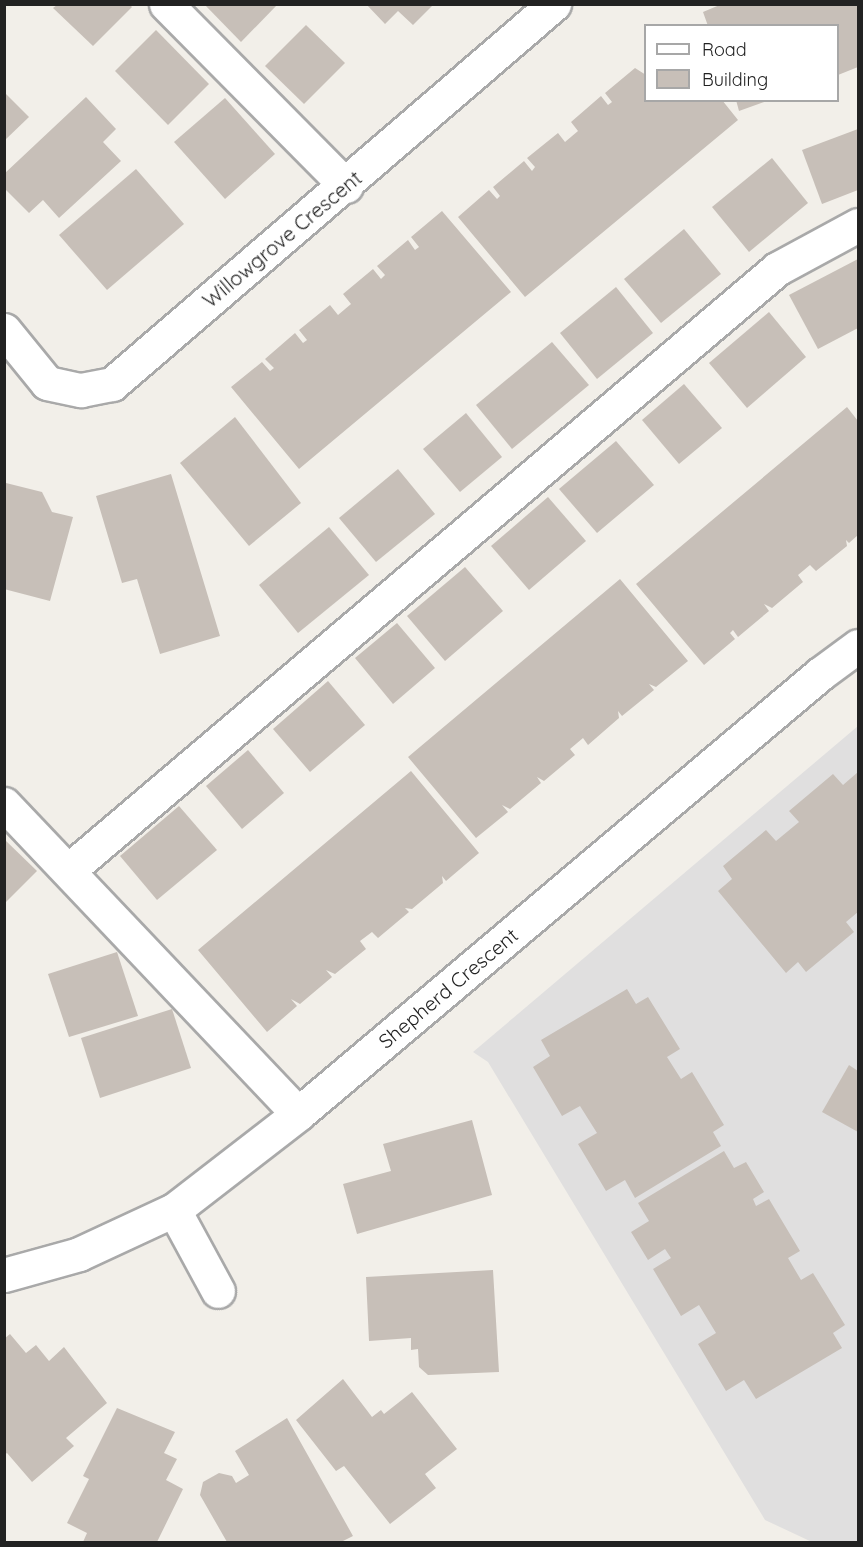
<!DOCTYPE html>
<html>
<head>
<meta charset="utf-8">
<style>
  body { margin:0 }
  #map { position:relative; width:863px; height:1547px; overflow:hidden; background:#f2efe9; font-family:Quicksand,sans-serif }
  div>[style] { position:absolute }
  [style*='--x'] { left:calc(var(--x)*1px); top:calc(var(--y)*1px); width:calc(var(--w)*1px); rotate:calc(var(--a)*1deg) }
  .residential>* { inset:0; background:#e0dfdf }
  .building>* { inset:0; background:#c7bfb8 }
  .roads { filter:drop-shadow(2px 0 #a9a9a9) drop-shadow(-2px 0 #a9a9a9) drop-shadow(0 2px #a9a9a9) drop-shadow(0 -2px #a9a9a9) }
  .minor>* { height:33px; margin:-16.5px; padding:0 16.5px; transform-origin:16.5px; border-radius:16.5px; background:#fff }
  span { translate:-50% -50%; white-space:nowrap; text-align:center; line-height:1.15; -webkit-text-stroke:4.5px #fff; paint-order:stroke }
  .street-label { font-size:20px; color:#222 }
  .frame { position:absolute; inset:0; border:6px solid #222; pointer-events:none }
  .legend { position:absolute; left:644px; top:24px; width:195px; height:78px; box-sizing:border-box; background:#fff; border:2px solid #a7a7a7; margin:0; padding:8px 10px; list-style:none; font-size:18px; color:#222 }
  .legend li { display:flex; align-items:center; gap:12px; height:30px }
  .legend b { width:30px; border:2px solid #a7a7a7 }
</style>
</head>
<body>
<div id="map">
  <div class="residential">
    <i style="clip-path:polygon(858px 726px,858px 1542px,812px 1542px,765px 1520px,488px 1062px,473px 1052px)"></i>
  </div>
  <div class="building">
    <i style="clip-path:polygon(204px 4px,278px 4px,241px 42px)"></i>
    <i style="clip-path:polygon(366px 4px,434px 4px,413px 25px,398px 11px,385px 24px)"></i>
    <i style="clip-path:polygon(722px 4px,858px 4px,858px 67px,838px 75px,838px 26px,708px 26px,703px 12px)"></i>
    <i style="clip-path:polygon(57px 5px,130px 5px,132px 7px,93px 46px,53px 8px)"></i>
    <i style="clip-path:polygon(306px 25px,345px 63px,304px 104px,265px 66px)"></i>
    <i style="clip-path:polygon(156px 30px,209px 84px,168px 125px,115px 71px)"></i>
    <i style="clip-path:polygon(635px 68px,646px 75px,646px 100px,722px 100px,738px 120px,525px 297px,458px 217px,489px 190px,497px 199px,500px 196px,493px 187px,524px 161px,532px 171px,535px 167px,527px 158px,558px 133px,565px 142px,578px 131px,571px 122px,601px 96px,608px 105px,612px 102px,605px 93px)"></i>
    <i style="clip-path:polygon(4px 92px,29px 117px,4px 141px)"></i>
    <i style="clip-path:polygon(86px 97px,116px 129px,103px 142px,121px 161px,59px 218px,43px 200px,29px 213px,4px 188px,4px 174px)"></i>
    <i style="clip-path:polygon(225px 98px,275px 154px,225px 199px,174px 142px)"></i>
    <i style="clip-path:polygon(736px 100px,767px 100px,767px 101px,739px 111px)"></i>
    <i style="clip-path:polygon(858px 129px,858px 190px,822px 204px,802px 150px)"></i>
    <i style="clip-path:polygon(772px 158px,808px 203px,749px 252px,712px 207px)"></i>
    <i style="clip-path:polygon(136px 169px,184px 224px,107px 290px,59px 235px)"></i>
    <i style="clip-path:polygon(442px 211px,511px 292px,299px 469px,231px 387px,262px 362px,270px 371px,274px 368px,265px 359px,295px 333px,303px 343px,307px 340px,299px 330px,330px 305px,338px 315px,351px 304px,343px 294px,373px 269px,381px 279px,385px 275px,377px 266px,408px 240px,415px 250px,419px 247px,411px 237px)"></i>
    <i style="clip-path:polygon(684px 229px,721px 274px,661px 323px,624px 279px)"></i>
    <i style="clip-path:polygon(858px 259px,858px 328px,818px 349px,789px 295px)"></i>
    <i style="clip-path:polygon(616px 287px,653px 333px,597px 379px,560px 333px)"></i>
    <i style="clip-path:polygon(769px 312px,806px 357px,747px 408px,709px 363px)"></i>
    <i style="clip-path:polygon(552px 342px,589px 385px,512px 449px,476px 405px)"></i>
    <i style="clip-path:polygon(684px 384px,722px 428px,679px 464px,642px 420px)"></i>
    <i style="clip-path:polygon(847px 407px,858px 421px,858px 535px,849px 543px,846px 540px,847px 546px,816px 571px,810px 565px,798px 575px,803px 582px,772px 608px,764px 604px,769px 611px,738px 637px,733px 630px,730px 633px,735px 639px,704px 665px,636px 584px)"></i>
    <i style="clip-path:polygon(466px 413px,502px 457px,460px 492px,423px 449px)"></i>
    <i style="clip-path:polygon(235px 417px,301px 503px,249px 546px,180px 463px)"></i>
    <i style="clip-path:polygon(616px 441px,654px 485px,597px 533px,559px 489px)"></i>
    <i style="clip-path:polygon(398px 469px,435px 514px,376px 562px,339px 518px)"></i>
    <i style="clip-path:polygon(171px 474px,220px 636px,160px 654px,137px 579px,122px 583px,96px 496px)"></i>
    <i style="clip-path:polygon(6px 483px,42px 492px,52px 512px,73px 517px,50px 601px,4px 589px)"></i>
    <i style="clip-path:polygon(548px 497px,586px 541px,529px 590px,491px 546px)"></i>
    <i style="clip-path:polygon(329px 527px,369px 575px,298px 633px,259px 585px)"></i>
    <i style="clip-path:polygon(465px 567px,503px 611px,445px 661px,407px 616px)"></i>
    <i style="clip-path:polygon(620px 579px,688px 661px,656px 687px,649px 684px,654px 690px,622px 716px,618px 711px,619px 718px,588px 745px,583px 738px,570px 749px,575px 755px,544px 781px,537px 777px,541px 783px,510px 809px,502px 805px,508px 812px,476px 838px,408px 757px)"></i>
    <i style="clip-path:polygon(397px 623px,435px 668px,393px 704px,355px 658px)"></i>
    <i style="clip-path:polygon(328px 681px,365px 725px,310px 772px,273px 729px)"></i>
    <i style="clip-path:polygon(248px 750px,284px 793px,242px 829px,206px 786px)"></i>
    <i style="clip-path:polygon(411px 771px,479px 853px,446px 881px,442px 876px,443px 883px,412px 909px,405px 908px,409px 912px,378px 938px,372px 932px,360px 941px,366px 949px,335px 974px,326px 970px,332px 977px,300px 1004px,291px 999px,297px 1006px,267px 1032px,198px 950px)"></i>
    <i style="clip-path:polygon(858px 772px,858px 912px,846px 922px,854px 932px,806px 972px,798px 962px,786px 973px,718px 891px,732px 879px,723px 866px,766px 830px,776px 841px,799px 822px,789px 811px,833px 774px,843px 785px)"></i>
    <i style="clip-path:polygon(179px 806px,217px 850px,157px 900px,120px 856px)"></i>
    <i style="clip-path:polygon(4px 839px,37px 871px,4px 904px)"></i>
    <i style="clip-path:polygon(117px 952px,138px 1016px,69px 1037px,48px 974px)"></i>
    <i style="clip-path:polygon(627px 989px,636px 1004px,648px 997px,680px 1049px,667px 1057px,681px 1079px,692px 1072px,724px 1125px,713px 1132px,721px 1146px,635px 1198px,625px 1180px,606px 1191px,578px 1144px,597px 1133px,580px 1106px,562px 1116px,533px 1067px,550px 1056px,541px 1040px)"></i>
    <i style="clip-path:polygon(172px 1009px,191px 1068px,100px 1098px,81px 1038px)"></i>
    <i style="clip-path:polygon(849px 1065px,858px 1071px,858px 1132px,822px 1112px)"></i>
    <i style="clip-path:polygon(472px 1120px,492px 1195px,357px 1234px,343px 1184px,391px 1171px,383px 1144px)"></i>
    <i style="clip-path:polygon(724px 1151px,734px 1168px,746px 1162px,764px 1192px,753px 1199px,756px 1206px,769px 1199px,800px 1251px,788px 1258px,801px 1280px,813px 1273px,845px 1325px,833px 1333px,842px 1348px,756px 1399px,744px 1380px,726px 1391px,698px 1344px,716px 1333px,699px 1305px,681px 1316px,653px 1269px,671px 1258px,665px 1249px,648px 1260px,631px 1232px,649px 1221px,638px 1203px)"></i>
    <i style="clip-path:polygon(493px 1270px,499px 1372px,428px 1375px,419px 1367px,418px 1349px,411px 1350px,411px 1338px,369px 1341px,366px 1277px)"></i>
    <i style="clip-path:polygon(10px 1334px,26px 1353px,36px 1345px,49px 1361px,64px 1347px,107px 1403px,66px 1438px,74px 1446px,32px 1482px,7px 1453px,4px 1455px,4px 1339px)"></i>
    <i style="clip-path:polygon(343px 1379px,372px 1417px,381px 1410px,384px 1414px,412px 1392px,457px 1449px,425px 1474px,436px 1488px,390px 1524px,344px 1466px,336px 1471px,296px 1420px)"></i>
    <i style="clip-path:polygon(117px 1408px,175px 1432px,164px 1453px,177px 1459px,166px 1480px,183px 1489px,157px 1542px,83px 1542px,87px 1533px,67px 1523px,89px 1479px,83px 1476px)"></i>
    <i style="clip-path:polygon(287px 1418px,353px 1536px,341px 1542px,227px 1542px,200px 1495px,203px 1482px,219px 1473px,232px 1476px,236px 1483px,249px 1475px,235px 1451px)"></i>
  </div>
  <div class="roads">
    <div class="minor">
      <i style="--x:166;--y:4;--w:256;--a:45.3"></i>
      <i style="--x:4;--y:330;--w:68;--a:50.9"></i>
      <i style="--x:47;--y:383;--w:35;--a:12"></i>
      <i style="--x:81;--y:390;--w:32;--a:-11"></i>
      <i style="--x:112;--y:384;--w:583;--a:-40.69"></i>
      <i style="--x:4;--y:804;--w:427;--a:46.5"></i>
      <i style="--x:70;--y:869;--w:927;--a:-40.32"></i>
      <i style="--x:777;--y:269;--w:92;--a:-28.5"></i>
      <i style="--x:174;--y:1210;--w:92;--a:61.5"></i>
      <i style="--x:4;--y:1275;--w:78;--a:-15.6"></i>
      <i style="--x:79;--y:1254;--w:105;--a:-24.9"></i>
      <i style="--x:174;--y:1210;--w:157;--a:-37.7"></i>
      <i style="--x:298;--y:1114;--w:683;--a:-40.13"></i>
      <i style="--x:820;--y:674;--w:47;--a:-36.4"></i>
    </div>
  </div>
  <div class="street-label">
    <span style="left:282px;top:239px;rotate:-40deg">Willowgrove Crescent</span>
    <span style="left:448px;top:988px;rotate:-40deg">Shepherd Crescent</span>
  </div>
  <div class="frame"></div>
  <ul class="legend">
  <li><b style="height:8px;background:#fff"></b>Road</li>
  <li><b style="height:16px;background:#c7bfb8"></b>Building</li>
  </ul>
</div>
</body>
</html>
